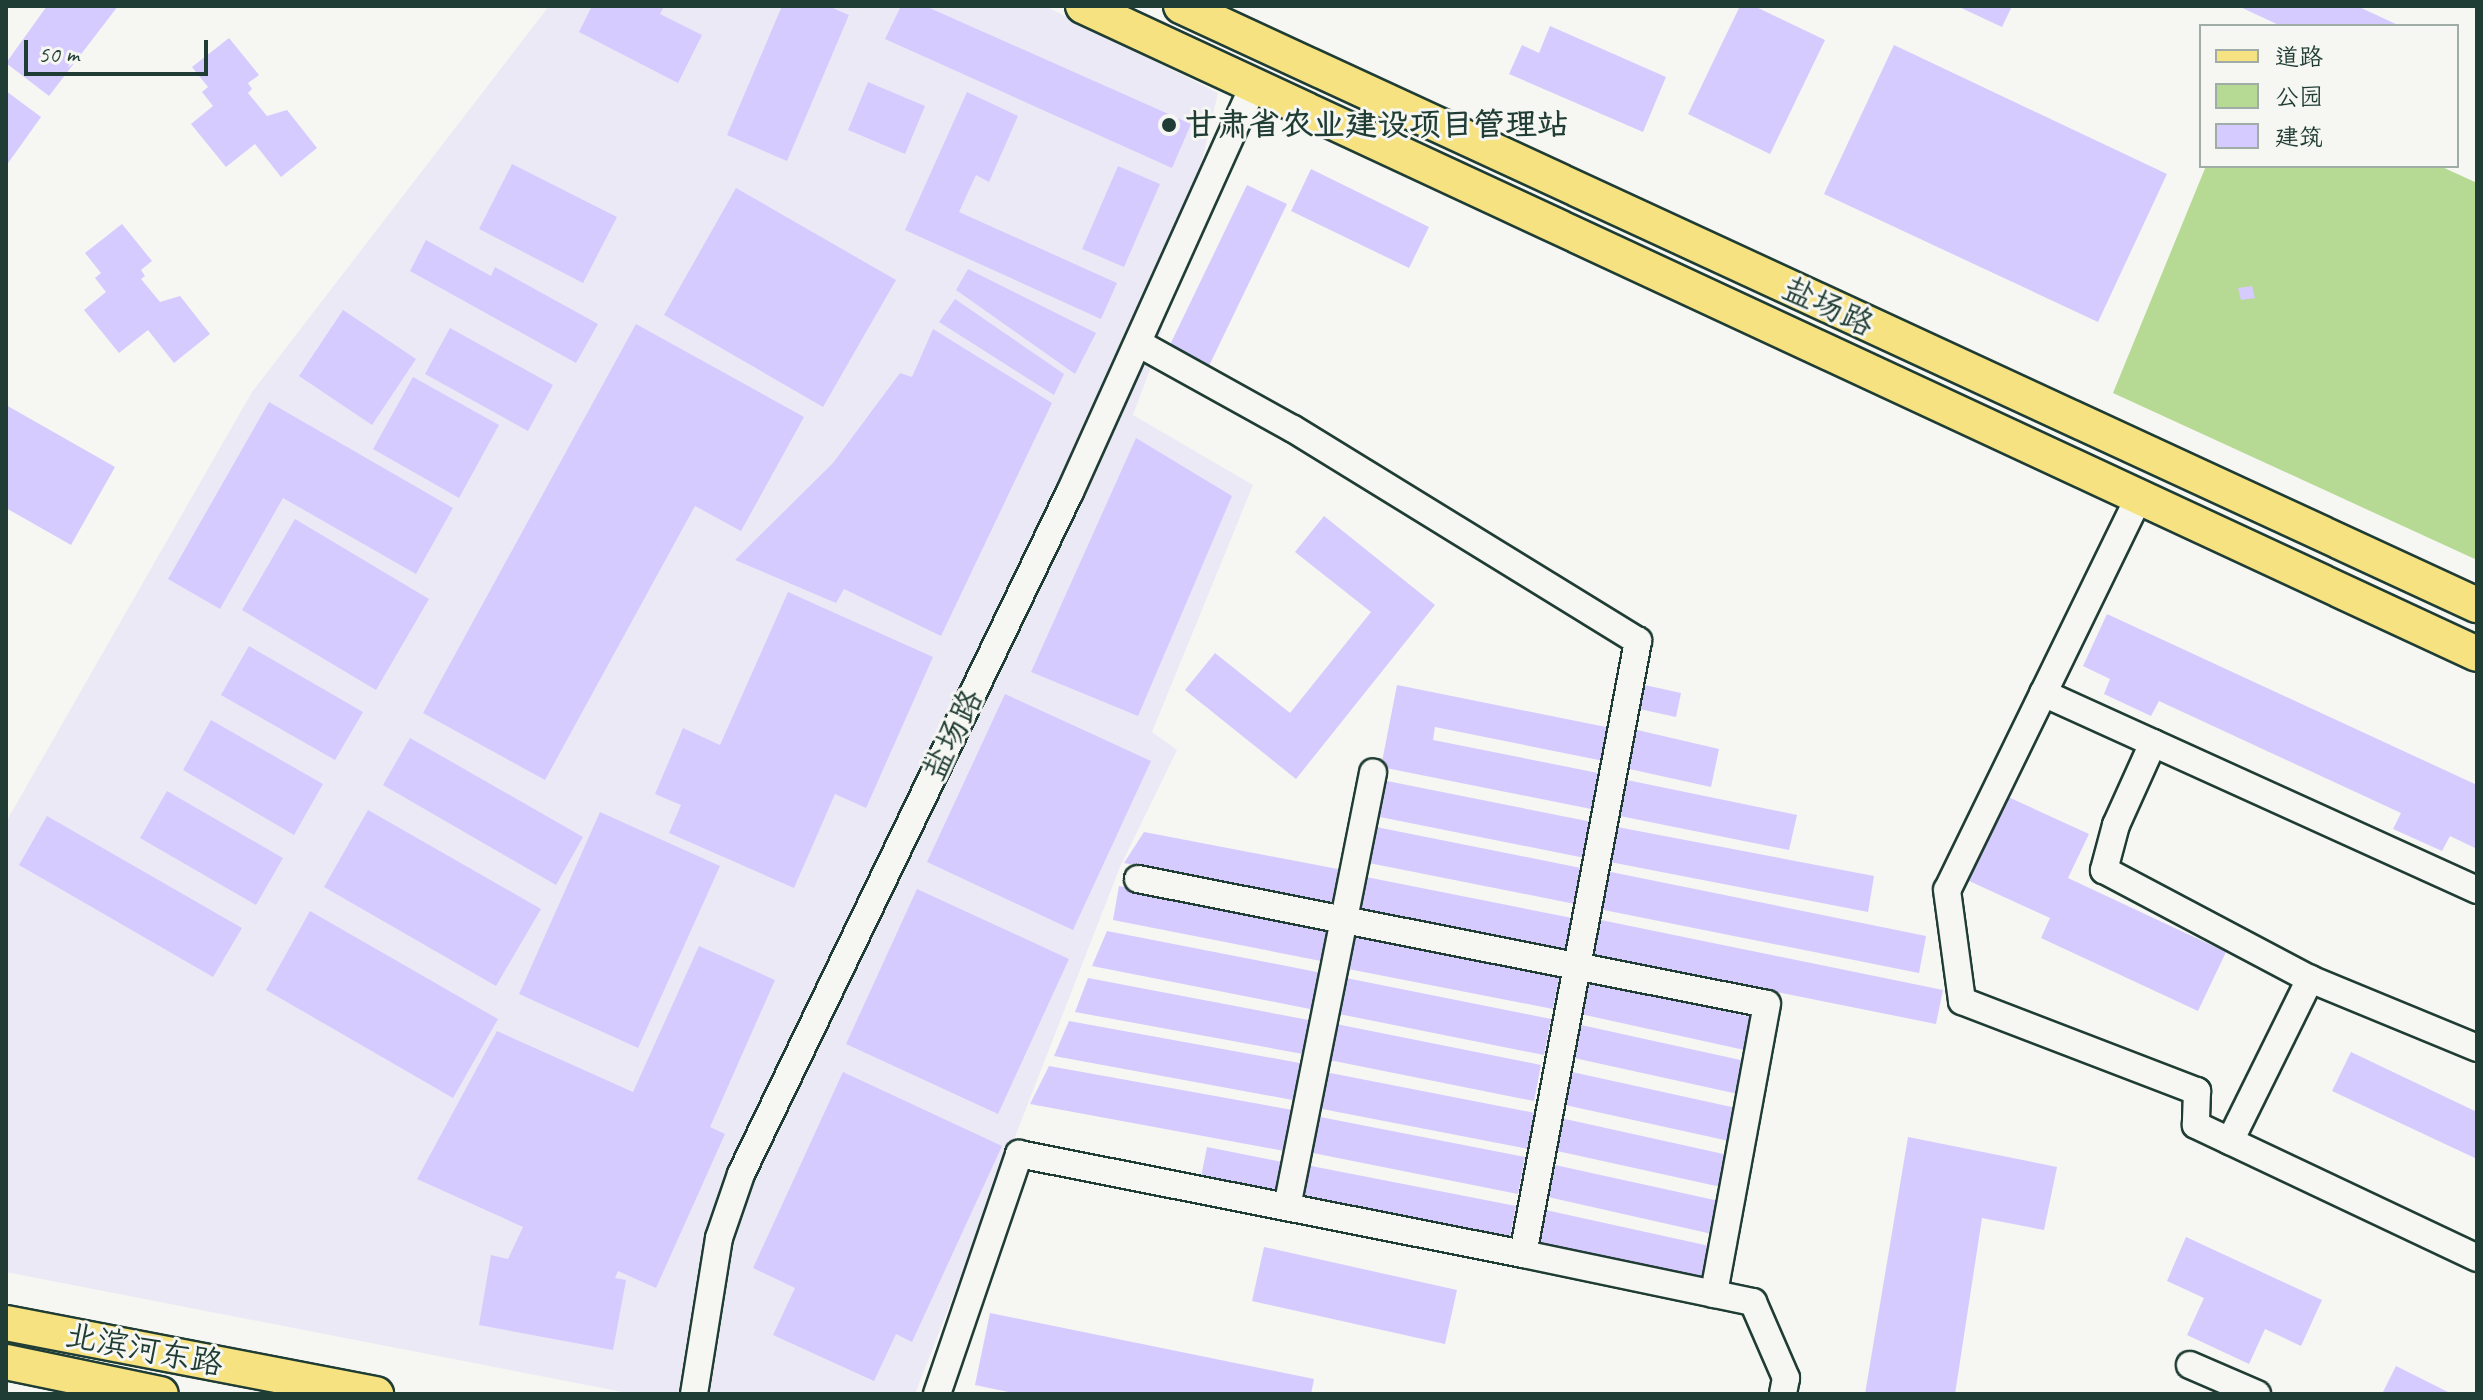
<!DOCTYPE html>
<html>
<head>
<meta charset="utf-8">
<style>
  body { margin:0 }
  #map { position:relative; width:2483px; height:1400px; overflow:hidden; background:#f6f6f2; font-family:Caveat,"LXGW WenKai TC",sans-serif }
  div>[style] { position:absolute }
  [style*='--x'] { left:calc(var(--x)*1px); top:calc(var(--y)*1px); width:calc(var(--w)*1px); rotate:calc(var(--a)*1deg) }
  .built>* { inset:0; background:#ece9f6 }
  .green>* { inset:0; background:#b6d993 }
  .building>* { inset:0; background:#d6cbfe }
  .roads { filter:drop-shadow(2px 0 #1f3d34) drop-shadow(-2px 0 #1f3d34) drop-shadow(0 2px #1f3d34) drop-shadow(0 -2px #1f3d34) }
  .minor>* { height:26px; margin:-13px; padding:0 13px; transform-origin:13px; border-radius:13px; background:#f6f6f2 }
  .major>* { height:34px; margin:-17px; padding:0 17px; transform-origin:17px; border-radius:17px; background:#f7e281 }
  .dots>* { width:22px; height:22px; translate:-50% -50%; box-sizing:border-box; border:4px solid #f6f6f2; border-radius:50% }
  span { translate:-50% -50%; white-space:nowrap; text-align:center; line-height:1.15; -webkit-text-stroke:6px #f6f6f2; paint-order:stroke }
  .poi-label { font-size:32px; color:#1f3d34; font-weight:700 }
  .left { translate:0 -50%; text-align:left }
  .street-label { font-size:32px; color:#1f3d34 }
  .frame { position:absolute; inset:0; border:8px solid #1f3d34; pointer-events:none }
  .legend { position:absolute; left:2199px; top:24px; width:260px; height:144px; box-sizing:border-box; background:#f6f6f2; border:2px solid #a0aca6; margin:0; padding:10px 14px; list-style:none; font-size:24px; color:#1f3d34 }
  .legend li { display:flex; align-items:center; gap:16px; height:40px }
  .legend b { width:40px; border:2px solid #a0aca6 }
  .scale { position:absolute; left:24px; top:40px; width:184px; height:36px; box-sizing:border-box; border:4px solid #1f3d34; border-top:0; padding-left:10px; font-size:24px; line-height:28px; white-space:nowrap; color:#1f3d34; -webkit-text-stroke:6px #f6f6f2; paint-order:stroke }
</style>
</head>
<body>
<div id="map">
  <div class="built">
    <i style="clip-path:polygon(549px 6px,1045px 6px,1218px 93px,1156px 353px,1133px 415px,1253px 485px,1152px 732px,1177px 750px,1120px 867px,915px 1394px,633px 1394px,6px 1272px,6px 822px,252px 392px)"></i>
  </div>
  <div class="green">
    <i style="clip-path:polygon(2206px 166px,2440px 166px,2477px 183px,2477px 560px,2113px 393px)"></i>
  </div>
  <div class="building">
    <i style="clip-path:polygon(47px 6px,118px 6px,49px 96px,6px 63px)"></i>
    <i style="clip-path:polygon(592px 6px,664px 6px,660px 14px,702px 35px,678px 83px,579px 32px)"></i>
    <i style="clip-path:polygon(782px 6px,828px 6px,849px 15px,787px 161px,727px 135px)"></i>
    <i style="clip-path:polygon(901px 6px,925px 6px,1191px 124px,1172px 168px,885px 39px)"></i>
    <i style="clip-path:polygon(1740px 6px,1754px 6px,1825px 40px,1770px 154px,1688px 114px)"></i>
    <i style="clip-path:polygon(1957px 6px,2012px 6px,2002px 27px)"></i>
    <i style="clip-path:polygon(2238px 6px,2357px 6px,2400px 26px,2281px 26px)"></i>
    <i style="clip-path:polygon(1550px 26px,1666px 77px,1643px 132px,1509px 74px,1522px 45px,1539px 53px)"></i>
    <i style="clip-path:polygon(229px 38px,259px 75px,248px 83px,252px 89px,248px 93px,267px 116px,287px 110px,317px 148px,281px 177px,255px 144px,226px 167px,191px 124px,213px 106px,202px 92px,208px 87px,192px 67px)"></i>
    <i style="clip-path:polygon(1894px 45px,2167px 174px,2098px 322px,1824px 194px)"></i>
    <i style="clip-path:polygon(868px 82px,925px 106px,905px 154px,848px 130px)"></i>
    <i style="clip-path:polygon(6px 91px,41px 117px,6px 166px)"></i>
    <i style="clip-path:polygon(967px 92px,1018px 116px,989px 182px,976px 175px,959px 212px,1117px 283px,1101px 319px,905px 230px)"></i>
    <i style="clip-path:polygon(512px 164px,617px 217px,583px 283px,479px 229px)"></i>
    <i style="clip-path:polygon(1118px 166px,1160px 184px,1124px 267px,1082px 249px)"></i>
    <i style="clip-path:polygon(1311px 169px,1429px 227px,1409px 268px,1291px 211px)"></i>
    <i style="clip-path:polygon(1247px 185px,1287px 204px,1207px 370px,1167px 351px)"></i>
    <i style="clip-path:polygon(736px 188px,896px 280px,823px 407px,664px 315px)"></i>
    <i style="clip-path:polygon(122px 224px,152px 261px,141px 270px,145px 276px,141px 279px,160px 302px,180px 296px,210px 334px,174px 363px,148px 330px,119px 353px,84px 310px,106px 292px,95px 278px,101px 273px,85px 253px)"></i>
    <i style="clip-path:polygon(426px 240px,491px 276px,495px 267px,598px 324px,576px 363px,410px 271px)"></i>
    <i style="clip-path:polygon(968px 269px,1096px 333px,1075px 374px,956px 290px)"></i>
    <i style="clip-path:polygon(2252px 286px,2255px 298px,2241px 300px,2238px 288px)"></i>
    <i style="clip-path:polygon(955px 299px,1064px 374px,1054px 395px,939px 322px)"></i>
    <i style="clip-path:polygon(343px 310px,416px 359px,372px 425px,299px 376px)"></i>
    <i style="clip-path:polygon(636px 324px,804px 417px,741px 531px,695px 506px,545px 780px,423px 713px)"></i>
    <i style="clip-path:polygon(450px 328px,553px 385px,528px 431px,425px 374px)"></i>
    <i style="clip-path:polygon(933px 329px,1052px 403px,941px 636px,844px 589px,836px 603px,735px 560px,833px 463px,900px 373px,912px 377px)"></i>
    <i style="clip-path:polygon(413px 377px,499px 425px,459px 498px,373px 449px)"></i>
    <i style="clip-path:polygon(269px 402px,453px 508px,416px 574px,283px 498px,220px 609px,168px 579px)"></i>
    <i style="clip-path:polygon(6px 405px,115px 467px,71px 545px,6px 508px)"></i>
    <i style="clip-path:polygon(1136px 438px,1232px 496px,1138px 716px,1031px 672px)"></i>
    <i style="clip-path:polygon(1324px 516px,1435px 605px,1296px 779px,1185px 690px,1215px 653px,1290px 713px,1371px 612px,1295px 552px)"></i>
    <i style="clip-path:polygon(295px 519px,429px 599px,376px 690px,242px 610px)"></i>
    <i style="clip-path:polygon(788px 592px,933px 657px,866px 808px,835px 794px,794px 888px,669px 833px,681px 805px,655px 794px,683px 728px,720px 745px)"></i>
    <i style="clip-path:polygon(2107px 614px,2477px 785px,2475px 848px,2450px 836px,2442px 851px,2393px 829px,2401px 813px,2159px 701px,2151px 716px,2104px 694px,2110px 679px,2083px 666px)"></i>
    <i style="clip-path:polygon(249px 646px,363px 712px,335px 760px,221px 695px)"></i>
    <i style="clip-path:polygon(1640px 684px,1681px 693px,1676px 717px,1635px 708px)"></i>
    <i style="clip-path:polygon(1397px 685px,1611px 728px,1604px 761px,1435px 727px,1433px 740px,1603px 774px,1596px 810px,1381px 767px)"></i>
    <i style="clip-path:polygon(1005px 694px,1151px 761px,1073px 930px,927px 862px)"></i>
    <i style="clip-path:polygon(211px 720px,323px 784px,294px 835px,183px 770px)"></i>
    <i style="clip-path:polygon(1633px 729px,1719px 749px,1711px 787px,1625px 768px)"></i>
    <i style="clip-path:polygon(410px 738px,583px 837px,556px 885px,383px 785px)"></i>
    <i style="clip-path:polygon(1377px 779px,1592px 822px,1585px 858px,1370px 815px)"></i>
    <i style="clip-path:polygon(1622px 779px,1797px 815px,1789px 850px,1615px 815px)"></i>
    <i style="clip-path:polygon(167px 791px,283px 858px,256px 905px,140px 838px)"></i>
    <i style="clip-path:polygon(2006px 796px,2089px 834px,2068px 878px,2226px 952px,2198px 1011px,2041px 938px,2050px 918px,1967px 880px)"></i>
    <i style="clip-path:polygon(368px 810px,541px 909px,496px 986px,324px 887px)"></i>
    <i style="clip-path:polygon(600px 812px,720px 866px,638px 1048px,519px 994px)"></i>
    <i style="clip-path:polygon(47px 816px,242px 928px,213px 977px,19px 865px)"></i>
    <i style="clip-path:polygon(1366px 825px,1581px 868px,1575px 904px,1359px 861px)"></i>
    <i style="clip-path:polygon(1617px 827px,1874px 876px,1868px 912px,1610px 862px)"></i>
    <i style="clip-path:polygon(1144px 832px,1343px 870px,1336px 907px,1124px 863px)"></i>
    <i style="clip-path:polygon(1606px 871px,1926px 936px,1919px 973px,1599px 909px)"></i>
    <i style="clip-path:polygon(1356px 875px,1572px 918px,1565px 954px,1350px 911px)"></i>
    <i style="clip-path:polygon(1119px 886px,1333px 928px,1326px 962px,1113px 920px)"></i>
    <i style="clip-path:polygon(917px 889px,1069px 959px,998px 1114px,846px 1044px)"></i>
    <i style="clip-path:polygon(310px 911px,498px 1019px,453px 1098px,266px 990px)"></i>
    <i style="clip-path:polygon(1596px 919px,1943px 990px,1936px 1024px,1589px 954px)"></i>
    <i style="clip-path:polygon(1345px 930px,1560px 973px,1553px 1009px,1338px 967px)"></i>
    <i style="clip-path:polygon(1107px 931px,1322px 973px,1315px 1010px,1092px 966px)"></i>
    <i style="clip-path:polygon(699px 946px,775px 980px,710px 1127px,725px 1134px,656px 1288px,618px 1271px,615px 1278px,626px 1280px,613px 1350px,479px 1325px,491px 1255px,508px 1259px,523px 1227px,417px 1179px,497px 1031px,633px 1092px)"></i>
    <i style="clip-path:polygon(1336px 976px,1551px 1019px,1544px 1055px,1329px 1012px)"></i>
    <i style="clip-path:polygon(1088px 978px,1314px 1021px,1308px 1055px,1075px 1012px)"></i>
    <i style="clip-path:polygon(1583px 980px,1756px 1018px,1749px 1051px,1576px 1013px)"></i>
    <i style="clip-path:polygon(1069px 1021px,1305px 1064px,1298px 1101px,1054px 1056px)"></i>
    <i style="clip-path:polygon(1326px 1022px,1541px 1065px,1534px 1101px,1319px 1058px)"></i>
    <i style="clip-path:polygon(1572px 1023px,1745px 1061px,1738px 1094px,1565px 1056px)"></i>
    <i style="clip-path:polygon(2351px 1052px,2477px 1112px,2477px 1159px,2332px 1091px)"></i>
    <i style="clip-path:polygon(1049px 1066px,1298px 1111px,1290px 1152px,1030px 1104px)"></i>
    <i style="clip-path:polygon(1563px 1070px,1736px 1108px,1729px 1141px,1556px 1103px)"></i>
    <i style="clip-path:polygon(1320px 1071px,1535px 1113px,1528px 1149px,1312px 1107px)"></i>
    <i style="clip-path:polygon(843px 1072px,1002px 1146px,912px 1342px,896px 1334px,874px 1381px,773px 1335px,795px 1288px,753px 1268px)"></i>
    <i style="clip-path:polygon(1310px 1115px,1525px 1157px,1518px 1194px,1303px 1151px)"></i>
    <i style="clip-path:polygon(1556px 1117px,1728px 1155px,1721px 1187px,1548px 1149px)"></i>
    <i style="clip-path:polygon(1908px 1137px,2057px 1167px,2044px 1230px,1982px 1218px,1955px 1394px,1865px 1394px)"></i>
    <i style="clip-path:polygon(1207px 1147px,1287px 1163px,1280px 1198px,1200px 1182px)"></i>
    <i style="clip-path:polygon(1546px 1163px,1719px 1201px,1712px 1234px,1539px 1195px)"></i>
    <i style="clip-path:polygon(1301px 1164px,1516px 1206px,1509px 1242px,1294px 1200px)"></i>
    <i style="clip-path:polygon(1541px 1209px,1714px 1247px,1707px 1280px,1534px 1242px)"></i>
    <i style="clip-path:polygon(2186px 1237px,2322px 1300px,2301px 1346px,2265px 1329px,2249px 1364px,2187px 1335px,2204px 1298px,2167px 1281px)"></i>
    <i style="clip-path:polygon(1264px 1247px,1457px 1290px,1445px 1344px,1252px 1301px)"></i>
    <i style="clip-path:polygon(990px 1313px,1314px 1379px,1311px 1394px,1018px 1394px,975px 1385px)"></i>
    <i style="clip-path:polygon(2396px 1366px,2452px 1394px,2382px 1394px)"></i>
  </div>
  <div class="roads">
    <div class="minor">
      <i style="--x:2139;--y:497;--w:437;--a:116"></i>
      <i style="--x:1947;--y:890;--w:112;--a:82.3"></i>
      <i style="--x:1962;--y:1001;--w:252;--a:21"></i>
      <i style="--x:2197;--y:1091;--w:34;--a:92"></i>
      <i style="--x:2196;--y:1125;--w:311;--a:25.3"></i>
      <i style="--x:2043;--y:693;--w:121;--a:24.4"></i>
      <i style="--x:1138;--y:879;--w:641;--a:11.24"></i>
      <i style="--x:1767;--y:1004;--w:295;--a:100.4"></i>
      <i style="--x:2477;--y:890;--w:356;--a:-155.6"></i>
      <i style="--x:2153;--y:743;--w:90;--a:114.3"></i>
      <i style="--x:2116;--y:825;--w:47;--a:104.9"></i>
      <i style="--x:2104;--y:870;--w:233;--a:27.9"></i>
      <i style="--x:2310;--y:979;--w:181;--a:22.4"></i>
      <i style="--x:2230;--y:1141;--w:181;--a:-63.7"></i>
      <i style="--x:1287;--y:1207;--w:443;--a:-78.8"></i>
      <i style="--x:1523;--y:1254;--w:235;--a:11.8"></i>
      <i style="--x:1753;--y:1302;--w:83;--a:66.5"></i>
      <i style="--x:1786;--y:1378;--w:16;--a:101"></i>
      <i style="--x:2190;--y:1365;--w:73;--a:23.4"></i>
      <i style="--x:694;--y:1394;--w:158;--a:-80.9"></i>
      <i style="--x:719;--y:1238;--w:68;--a:-71"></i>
      <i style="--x:741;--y:1174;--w:757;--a:-64.25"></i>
      <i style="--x:1070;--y:492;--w:444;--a:-65.7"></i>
      <i style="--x:937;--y:1394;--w:254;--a:-71.1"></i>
      <i style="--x:1019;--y:1154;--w:514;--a:11.22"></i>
      <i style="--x:1523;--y:1254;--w:624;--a:-79.37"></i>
      <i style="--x:1638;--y:641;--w:405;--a:-148.4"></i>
      <i style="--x:1293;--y:429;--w:177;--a:-151"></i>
    </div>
    <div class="major">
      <i style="--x:1083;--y:6;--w:1537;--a:24.93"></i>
      <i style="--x:1181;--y:6;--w:1428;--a:24.81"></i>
      <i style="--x:6;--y:1323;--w:377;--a:10.9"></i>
      <i style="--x:6;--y:1362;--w:158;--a:11.7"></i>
    </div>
  </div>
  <div class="dots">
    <i style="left:1169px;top:125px;background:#1f3d34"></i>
  </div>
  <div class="poi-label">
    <span class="left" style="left:1185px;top:125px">甘肃省农业建设项目管理站</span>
  </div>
  <div class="street-label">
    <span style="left:1828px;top:307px;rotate:25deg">盐场路</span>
    <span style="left:953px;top:735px;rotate:-64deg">盐场路</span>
    <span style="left:144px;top:1350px;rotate:11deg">北滨河东路</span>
  </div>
  <div class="frame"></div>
  <ul class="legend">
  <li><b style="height:10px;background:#f7e281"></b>道路</li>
  <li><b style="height:22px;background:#b6d993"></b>公园</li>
  <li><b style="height:22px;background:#d6cbfe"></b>建筑</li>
  </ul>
  <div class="scale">50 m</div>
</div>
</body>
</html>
